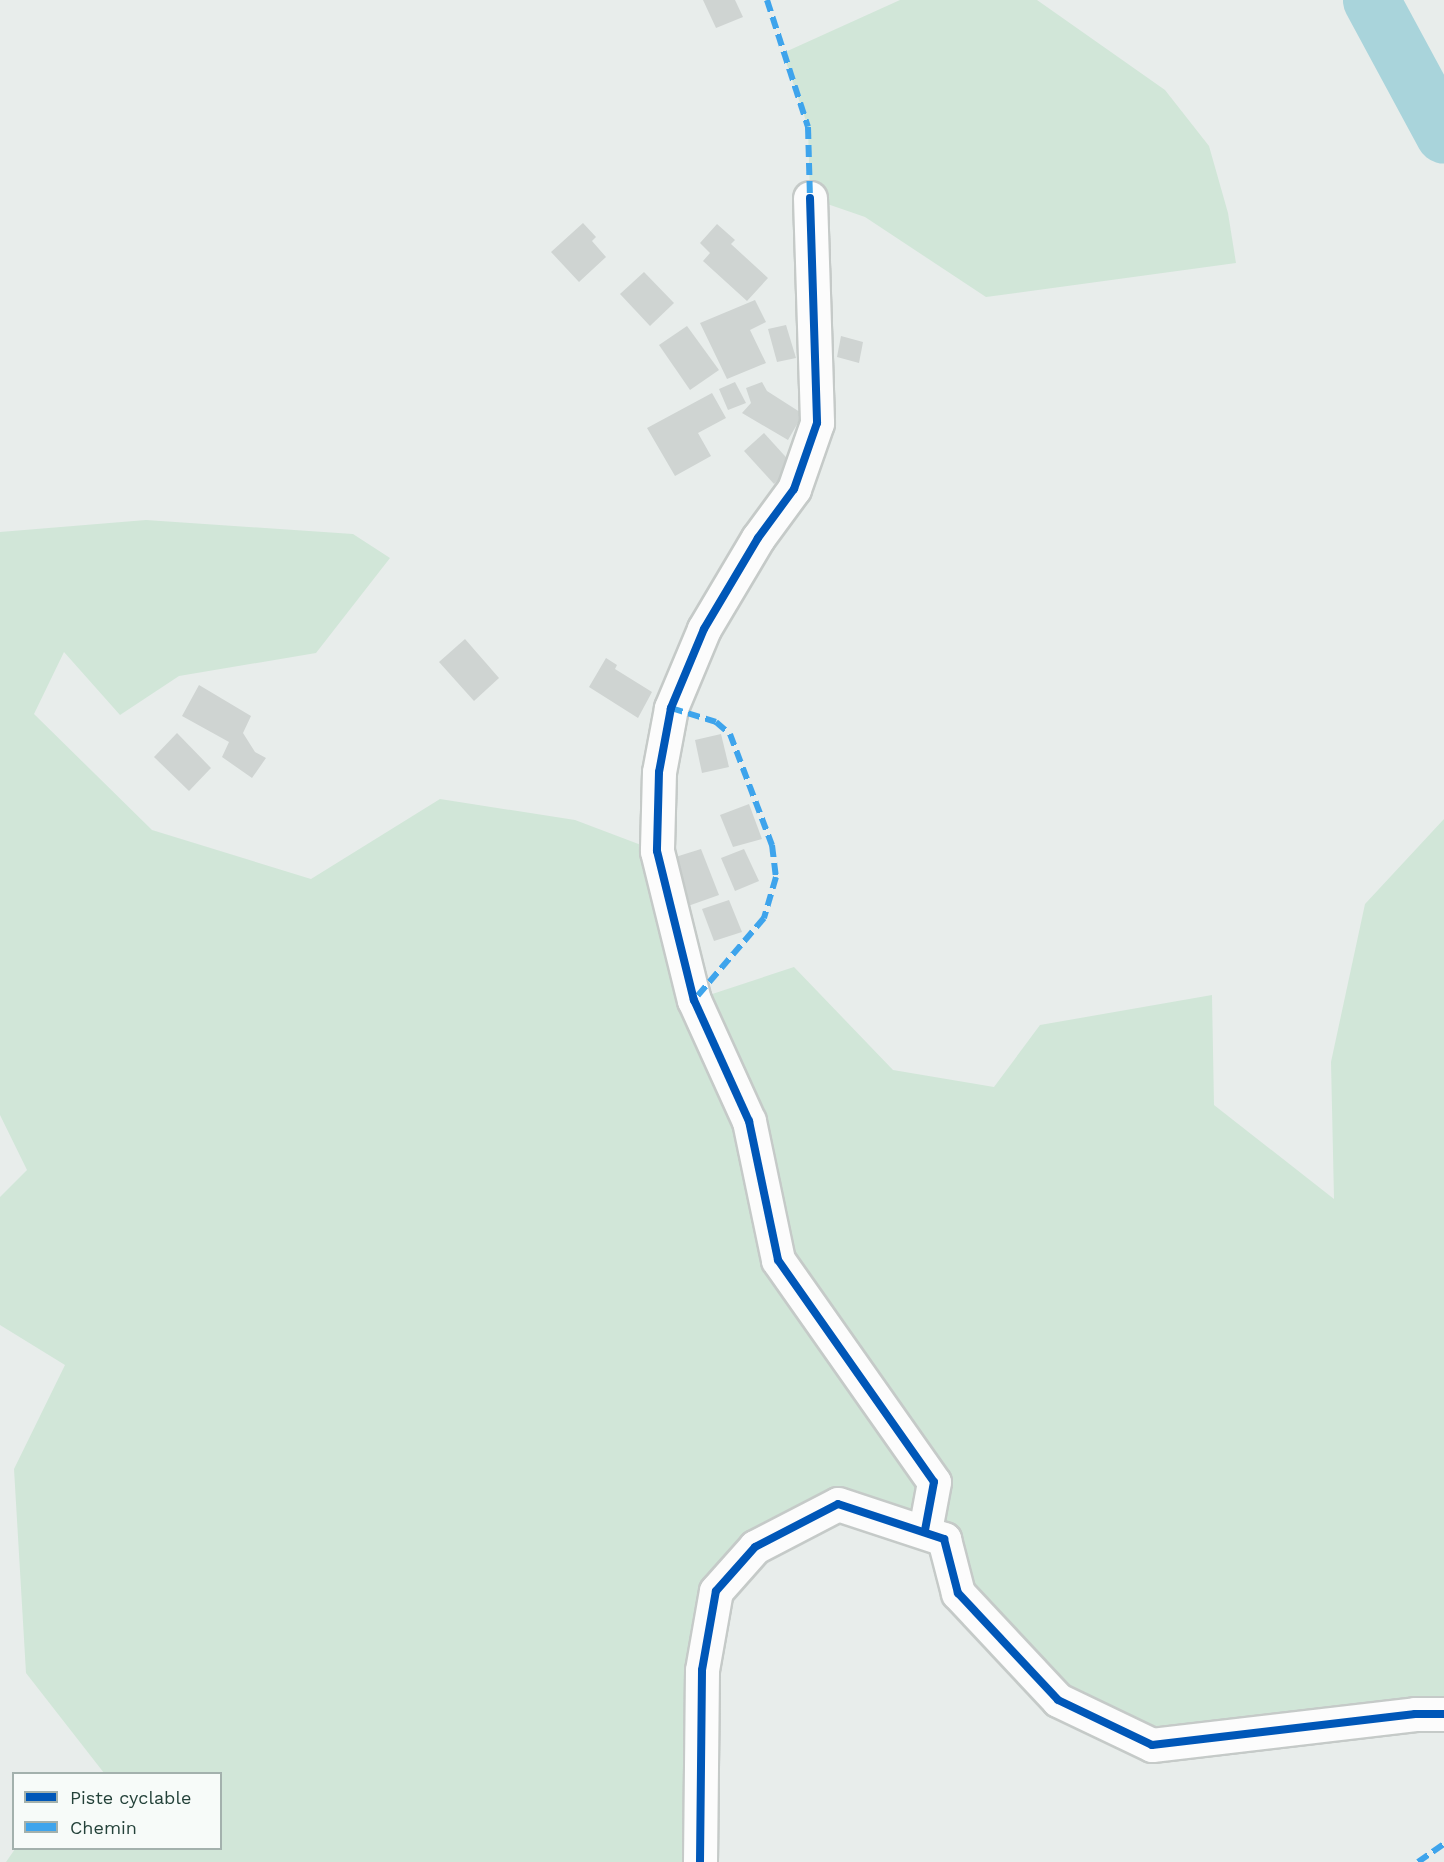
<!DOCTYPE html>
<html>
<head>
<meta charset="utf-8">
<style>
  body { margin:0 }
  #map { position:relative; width:1444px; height:1862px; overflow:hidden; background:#e8edeb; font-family:"Work Sans",sans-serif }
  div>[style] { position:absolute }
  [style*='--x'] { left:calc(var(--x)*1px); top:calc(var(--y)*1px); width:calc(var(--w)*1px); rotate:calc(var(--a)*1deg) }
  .green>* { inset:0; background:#d1e6d8 }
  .river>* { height:57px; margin:-28.5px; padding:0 28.5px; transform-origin:28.5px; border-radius:28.5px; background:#a9d4db }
  .building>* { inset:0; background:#cfd4d2 }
  .roads { filter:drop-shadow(2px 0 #c5cac8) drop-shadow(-2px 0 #c5cac8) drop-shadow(0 2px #c5cac8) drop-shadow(0 -2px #c5cac8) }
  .minor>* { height:33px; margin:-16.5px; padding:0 16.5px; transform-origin:16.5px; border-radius:16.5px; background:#fcfcfc }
  .quiet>* { height:6px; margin-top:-3px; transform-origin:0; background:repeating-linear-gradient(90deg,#3ea4ec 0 12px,transparent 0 18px) }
  .cycleway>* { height:8px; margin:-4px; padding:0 4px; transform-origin:4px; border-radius:4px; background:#0057b8 }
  span { translate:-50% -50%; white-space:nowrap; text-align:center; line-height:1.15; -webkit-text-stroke:6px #f7fbf9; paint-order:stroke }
  .legend { position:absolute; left:12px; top:1772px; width:210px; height:78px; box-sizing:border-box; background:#f7fbf9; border:2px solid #a3b1ad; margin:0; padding:8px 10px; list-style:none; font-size:18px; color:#24423a }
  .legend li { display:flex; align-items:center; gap:12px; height:30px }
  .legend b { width:30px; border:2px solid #a3b1ad }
</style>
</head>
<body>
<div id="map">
  <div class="green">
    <i style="clip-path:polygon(900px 0,1037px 0,1165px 90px,1209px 146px,1228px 213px,1236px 263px,986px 297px,865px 217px,810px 198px,808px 127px,783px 53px)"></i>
    <i style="clip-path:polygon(146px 520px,353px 534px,390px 558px,316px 653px,179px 676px,120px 715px,64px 652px,34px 714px,152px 830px,311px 879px,440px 799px,575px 820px,657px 851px,694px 1000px,794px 967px,893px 1070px,994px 1087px,1040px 1025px,1212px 995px,1214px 1105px,1334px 1199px,1331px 1062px,1365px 904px,1444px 819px,1444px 1714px,1152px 1745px,1058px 1699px,958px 1593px,944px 1539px,838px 1504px,716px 1591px,700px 1862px,6px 1862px,15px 1849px,220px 1848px,220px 1774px,104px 1773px,26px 1673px,14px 1469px,65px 1365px,0 1325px,0 1197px,27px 1170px,0 1115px,0 532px)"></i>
  </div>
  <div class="river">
    <i style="--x:1371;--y:0;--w:153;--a:61.6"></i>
  </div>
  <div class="building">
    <i style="clip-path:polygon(703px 0,735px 0,743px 17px,716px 28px)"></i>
    <i style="clip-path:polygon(583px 223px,596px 237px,592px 241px,606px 257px,579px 282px,551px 252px)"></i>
    <i style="clip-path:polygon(717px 224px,735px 240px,731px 244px,768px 278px,747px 301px,703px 261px,710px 253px,700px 243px)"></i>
    <i style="clip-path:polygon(644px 272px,674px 303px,650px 326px,620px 294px)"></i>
    <i style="clip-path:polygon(755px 300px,766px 322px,750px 330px,766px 363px,727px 379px,700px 323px)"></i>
    <i style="clip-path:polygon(786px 325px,796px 358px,777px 362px,768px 329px)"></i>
    <i style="clip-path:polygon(687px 326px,719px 370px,690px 390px,659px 345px)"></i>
    <i style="clip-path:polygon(841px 336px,863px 342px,859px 363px,837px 357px)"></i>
    <i style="clip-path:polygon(735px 382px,746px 403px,728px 410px,719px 389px)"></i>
    <i style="clip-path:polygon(762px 382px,767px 391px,803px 414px,788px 440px,742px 413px,751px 403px,746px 388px)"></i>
    <i style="clip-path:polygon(712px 393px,726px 418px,698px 433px,711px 456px,675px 476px,647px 428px)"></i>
    <i style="clip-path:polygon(764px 433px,794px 466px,774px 484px,744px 451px)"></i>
    <i style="clip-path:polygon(465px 639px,499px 678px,474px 701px,439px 662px)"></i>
    <i style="clip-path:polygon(606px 658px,617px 665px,615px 669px,652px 692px,638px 718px,589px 687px)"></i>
    <i style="clip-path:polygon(199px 685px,251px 716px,243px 733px,255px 752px,266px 758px,252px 778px,222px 757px,229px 742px,182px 716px)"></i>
    <i style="clip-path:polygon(177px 733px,211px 768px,189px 791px,154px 757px)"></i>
    <i style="clip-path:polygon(721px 734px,729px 767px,702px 773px,695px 740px)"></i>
    <i style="clip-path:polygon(749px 804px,762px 839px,733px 847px,720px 815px)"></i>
    <i style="clip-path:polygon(701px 849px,719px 895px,688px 906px,669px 859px)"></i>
    <i style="clip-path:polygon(744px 849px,759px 881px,735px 891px,721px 858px)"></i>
    <i style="clip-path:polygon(729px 900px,742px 932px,714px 941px,702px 909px)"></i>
  </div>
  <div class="roads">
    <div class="minor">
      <i style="--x:810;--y:198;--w:225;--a:88.2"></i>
      <i style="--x:817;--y:423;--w:70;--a:109.2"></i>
      <i style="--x:794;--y:489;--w:61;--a:126.3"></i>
      <i style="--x:758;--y:538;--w:106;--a:120.7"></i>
      <i style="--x:704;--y:629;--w:86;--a:112.7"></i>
      <i style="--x:671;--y:708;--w:65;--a:100.6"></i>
      <i style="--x:659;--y:772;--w:79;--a:91.5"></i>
      <i style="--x:657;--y:851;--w:154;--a:76.1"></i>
      <i style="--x:694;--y:1000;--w:133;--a:65.6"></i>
      <i style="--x:749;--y:1121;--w:142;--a:78.2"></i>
      <i style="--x:778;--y:1260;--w:271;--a:54.9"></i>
      <i style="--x:934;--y:1482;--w:49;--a:100.6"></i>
      <i style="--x:700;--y:1862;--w:192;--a:-89.4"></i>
      <i style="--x:702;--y:1670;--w:80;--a:-80"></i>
      <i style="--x:716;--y:1591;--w:59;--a:-48.4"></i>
      <i style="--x:755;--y:1547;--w:93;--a:-27.4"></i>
      <i style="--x:838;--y:1504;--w:112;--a:18.3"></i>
      <i style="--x:944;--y:1539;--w:56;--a:75.5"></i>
      <i style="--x:958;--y:1593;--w:146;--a:46.9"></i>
      <i style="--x:1058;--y:1700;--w:104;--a:25.6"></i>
      <i style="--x:1152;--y:1745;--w:265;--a:-6.7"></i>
      <i style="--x:1415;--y:1714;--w:29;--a:0"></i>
    </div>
  </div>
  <div class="quiet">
    <i style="--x:767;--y:0;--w:133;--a:72.1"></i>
    <i style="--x:808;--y:127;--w:71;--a:88.4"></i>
    <i style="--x:671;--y:708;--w:47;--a:17.3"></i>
    <i style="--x:716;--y:722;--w:18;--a:41"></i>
    <i style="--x:730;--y:734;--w:119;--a:69.3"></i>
    <i style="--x:772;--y:845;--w:32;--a:83"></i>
    <i style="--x:776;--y:877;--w:43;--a:106.3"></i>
    <i style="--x:764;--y:918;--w:108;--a:130.5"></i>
    <i style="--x:1418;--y:1862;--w:32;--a:-35"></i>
  </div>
  <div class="cycleway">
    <i style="--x:810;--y:198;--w:225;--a:88.2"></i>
    <i style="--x:817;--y:423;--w:70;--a:109.2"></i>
    <i style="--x:794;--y:489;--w:61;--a:126.3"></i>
    <i style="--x:758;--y:538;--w:106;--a:120.7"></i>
    <i style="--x:704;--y:629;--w:86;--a:112.7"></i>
    <i style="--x:671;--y:708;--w:65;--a:100.6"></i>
    <i style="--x:659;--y:772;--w:79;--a:91.5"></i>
    <i style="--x:657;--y:851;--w:154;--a:76.1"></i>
    <i style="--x:694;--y:1000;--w:133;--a:65.6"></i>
    <i style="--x:749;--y:1121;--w:142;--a:78.2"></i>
    <i style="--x:778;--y:1260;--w:271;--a:54.9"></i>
    <i style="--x:934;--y:1482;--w:49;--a:100.6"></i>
    <i style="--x:700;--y:1862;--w:192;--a:-89.4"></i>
    <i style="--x:702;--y:1670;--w:80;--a:-80"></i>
    <i style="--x:716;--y:1591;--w:59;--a:-48.4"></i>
    <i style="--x:755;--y:1547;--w:93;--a:-27.4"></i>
    <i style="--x:838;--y:1504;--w:112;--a:18.3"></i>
    <i style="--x:944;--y:1539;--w:56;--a:75.5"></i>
    <i style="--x:958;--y:1593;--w:146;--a:46.9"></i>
    <i style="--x:1058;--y:1700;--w:104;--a:25.6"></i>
    <i style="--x:1152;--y:1745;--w:265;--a:-6.7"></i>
    <i style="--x:1415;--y:1714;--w:29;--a:0"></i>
  </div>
  <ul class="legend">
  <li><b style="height:8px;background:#0057b8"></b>Piste cyclable</li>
  <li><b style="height:8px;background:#3ea4ec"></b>Chemin</li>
  </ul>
</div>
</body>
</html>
